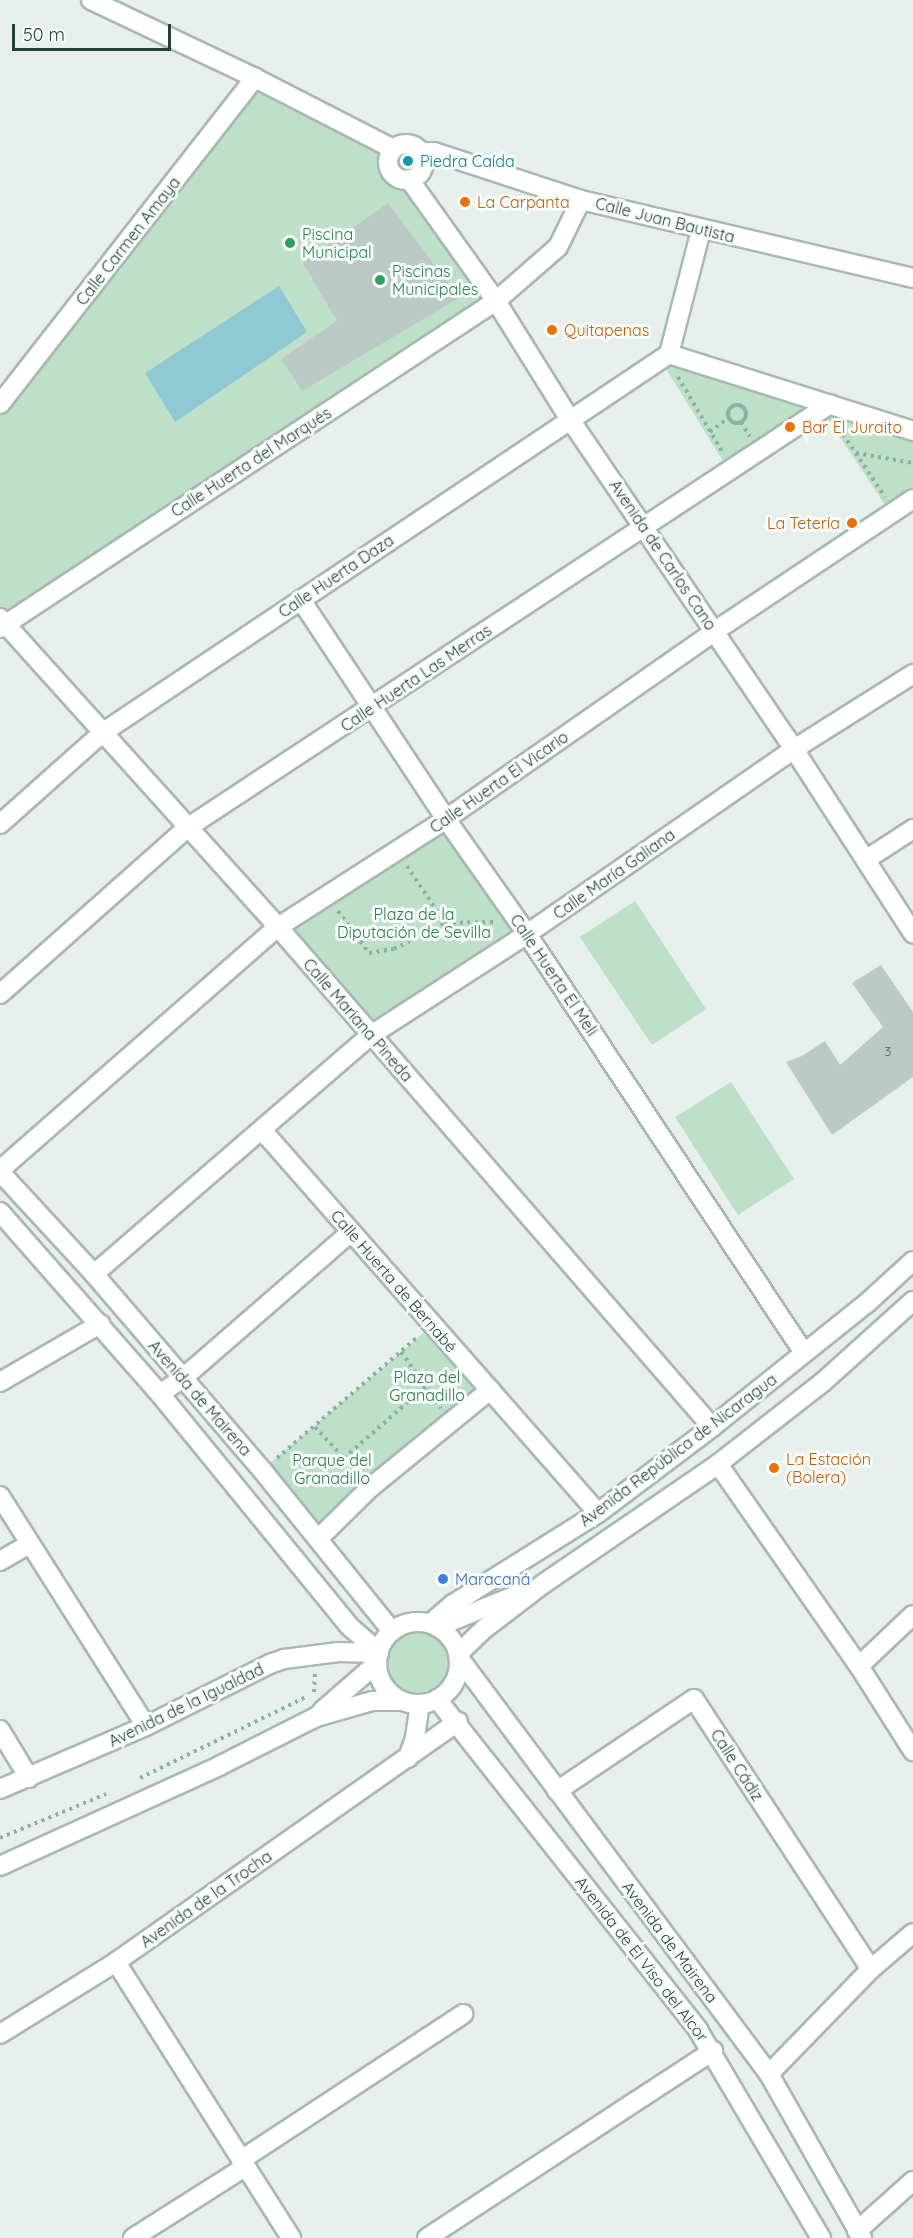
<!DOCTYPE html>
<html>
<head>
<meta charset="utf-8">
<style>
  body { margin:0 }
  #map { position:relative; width:913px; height:2238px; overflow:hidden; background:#e6efeb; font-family:Quicksand,sans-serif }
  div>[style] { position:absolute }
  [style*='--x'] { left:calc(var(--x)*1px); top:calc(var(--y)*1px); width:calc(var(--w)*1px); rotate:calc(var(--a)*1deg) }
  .green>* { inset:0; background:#bfe0c8 }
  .round { border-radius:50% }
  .water>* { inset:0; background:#8ec9d4 }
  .building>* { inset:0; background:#bbcac4 }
  .path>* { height:4px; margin-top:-2px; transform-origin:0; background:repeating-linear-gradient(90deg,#86b3a5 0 3px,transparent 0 7.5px) }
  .path>.ring { margin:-2px; padding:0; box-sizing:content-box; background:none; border:4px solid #86b3a5; border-radius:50% }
  .roads { filter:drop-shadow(2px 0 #a8b8b2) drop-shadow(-2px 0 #a8b8b2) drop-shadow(0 2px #a8b8b2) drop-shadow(0 -2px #a8b8b2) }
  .minor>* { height:18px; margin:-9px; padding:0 9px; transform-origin:9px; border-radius:9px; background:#fff }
  .minor>.ring { margin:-9px; padding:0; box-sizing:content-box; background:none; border:18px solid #fff; border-radius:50% }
  .dots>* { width:16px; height:16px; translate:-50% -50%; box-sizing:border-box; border:3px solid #f7fbf9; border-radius:50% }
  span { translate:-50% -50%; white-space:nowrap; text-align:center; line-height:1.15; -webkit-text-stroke:6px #f7fbf9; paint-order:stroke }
  .number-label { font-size:14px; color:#4a645c }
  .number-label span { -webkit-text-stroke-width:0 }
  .culture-label { font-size:16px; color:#0d838f }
  .left { translate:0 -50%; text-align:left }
  .food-label { font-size:16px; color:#c56008 }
  .right { translate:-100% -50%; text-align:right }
  .street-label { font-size:16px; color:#24423a }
  .leisure-label { font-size:16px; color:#27864d }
  .park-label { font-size:16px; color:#2d7a4b }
  .shop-label { font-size:16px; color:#366cbe }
  .scale { position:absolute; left:12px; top:24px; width:159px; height:27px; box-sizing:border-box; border:3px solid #24423a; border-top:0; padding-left:8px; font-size:18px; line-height:21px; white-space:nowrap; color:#24423a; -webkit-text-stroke:4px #f7fbf9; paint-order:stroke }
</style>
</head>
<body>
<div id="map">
  <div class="green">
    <i style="clip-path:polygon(255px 78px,390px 154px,391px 172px,404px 180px,496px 301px,0 618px,0 404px)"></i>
    <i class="round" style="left:392px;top:148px;width:28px;height:28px"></i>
    <i style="clip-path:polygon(660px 359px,913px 431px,913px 499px,891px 514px,822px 410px,729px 471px)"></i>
    <i style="clip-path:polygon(446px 819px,527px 934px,371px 1035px,278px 927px)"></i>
    <i style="clip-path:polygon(635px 901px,706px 1009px,652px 1045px,580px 937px)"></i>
    <i style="clip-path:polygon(731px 1082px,794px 1179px,738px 1215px,675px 1117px)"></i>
    <i style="clip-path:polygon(433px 1325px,490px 1390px,318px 1539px,262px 1470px)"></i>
    <i class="round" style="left:384px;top:1628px;width:68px;height:68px"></i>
  </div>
  <div class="water">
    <i style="clip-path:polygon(279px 286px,307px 332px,175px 422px,145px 373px)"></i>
  </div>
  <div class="building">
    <i style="clip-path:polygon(388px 203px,459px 298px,302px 391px,281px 359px,337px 321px,303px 263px)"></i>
    <i style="clip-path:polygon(881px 965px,913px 1012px,913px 1077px,832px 1135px,786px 1062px,802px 1056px,825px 1041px,840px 1065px,883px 1027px,852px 983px)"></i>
  </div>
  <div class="path">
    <i style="--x:678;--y:377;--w:88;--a:59.4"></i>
    <i class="ring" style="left:728px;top:405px;width:14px;height:14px"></i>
    <i style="--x:741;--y:422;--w:17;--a:59"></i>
    <i style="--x:839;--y:428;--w:83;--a:56.3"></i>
    <i style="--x:710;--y:432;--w:24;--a:-38"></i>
    <i style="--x:856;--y:453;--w:58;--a:10"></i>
    <i style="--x:407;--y:866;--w:69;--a:56.3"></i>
    <i style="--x:445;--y:923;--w:50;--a:-1.1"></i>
    <i style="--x:338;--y:911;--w:52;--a:53.6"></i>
    <i style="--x:369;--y:953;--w:25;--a:-9"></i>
    <i style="--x:394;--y:949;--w:57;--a:-27"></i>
    <i style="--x:401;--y:1352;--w:69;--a:54.5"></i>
    <i style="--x:315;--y:1427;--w:64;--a:46.9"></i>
    <i style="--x:277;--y:1458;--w:187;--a:-40.7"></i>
    <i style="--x:344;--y:1458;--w:108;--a:-41.2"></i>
    <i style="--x:314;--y:1692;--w:19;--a:-87"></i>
    <i style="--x:140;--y:1778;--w:187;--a:-26"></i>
    <i style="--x:0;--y:1838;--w:115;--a:-22.5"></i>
  </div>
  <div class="roads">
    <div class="minor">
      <i style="--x:91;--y:0;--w:182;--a:25.4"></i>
      <i style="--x:255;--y:78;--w:155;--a:27.2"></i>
      <i class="ring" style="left:388px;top:144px;width:18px;height:18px"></i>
      <i style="--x:422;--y:152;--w:12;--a:0"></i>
      <i style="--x:434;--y:152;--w:155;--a:18.1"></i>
      <i style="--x:581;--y:200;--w:341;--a:13.2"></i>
      <i style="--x:409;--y:179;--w:150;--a:54.5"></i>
      <i style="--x:496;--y:301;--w:138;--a:58"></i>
      <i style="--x:569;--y:418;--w:386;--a:55.8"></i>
      <i style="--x:786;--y:737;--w:234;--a:57.1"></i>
      <i style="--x:669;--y:354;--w:256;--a:17.5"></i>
      <i style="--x:0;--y:404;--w:414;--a:-52"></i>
      <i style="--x:301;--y:600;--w:263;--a:56.5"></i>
      <i style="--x:446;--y:819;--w:141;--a:54.8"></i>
      <i style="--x:527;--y:934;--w:502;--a:56.53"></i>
      <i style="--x:0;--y:618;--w:416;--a:48"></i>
      <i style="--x:278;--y:927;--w:662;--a:49.04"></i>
      <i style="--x:0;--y:628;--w:594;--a:-33.4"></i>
      <i style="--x:496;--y:301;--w:82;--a:-41.1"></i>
      <i style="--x:558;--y:247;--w:52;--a:-63.9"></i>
      <i style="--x:0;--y:824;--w:137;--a:-41.7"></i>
      <i style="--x:102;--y:733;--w:682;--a:-33.76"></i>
      <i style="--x:669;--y:354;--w:128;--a:-75.5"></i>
      <i style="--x:867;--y:859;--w:55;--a:-33.1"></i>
      <i style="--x:0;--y:994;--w:250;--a:-41.6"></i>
      <i style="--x:187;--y:828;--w:770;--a:-33.4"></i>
      <i style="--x:262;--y:1130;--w:509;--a:48.74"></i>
      <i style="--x:0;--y:1170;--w:369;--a:-41.2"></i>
      <i style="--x:278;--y:927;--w:200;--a:-32.7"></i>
      <i style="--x:446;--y:819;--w:328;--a:-34.9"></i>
      <i style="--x:715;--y:631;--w:238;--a:-33.7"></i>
      <i style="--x:0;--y:1172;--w:139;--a:47.3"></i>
      <i style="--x:94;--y:1274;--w:258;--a:49.4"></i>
      <i style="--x:262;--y:1470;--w:207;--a:51.1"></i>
      <i style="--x:0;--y:1212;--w:242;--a:48.7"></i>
      <i style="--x:160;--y:1394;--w:299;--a:50.8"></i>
      <i style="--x:349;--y:1626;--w:40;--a:41"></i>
      <i style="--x:94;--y:1274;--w:366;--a:-40.8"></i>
      <i style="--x:371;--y:1035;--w:186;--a:-32.9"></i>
      <i style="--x:527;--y:934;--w:325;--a:-34.7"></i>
      <i style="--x:794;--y:749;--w:141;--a:-32.2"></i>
      <i style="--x:0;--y:1382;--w:116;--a:-30.1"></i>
      <i style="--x:160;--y:1394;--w:28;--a:-35"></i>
      <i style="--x:183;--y:1378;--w:223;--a:-41"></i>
      <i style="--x:718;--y:1464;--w:246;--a:55.1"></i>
      <i style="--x:859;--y:1666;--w:101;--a:57.6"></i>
      <i style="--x:0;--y:1496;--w:272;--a:57.6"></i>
      <i style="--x:318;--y:1539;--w:74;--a:-44.5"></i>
      <i style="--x:371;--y:1487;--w:154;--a:-39.2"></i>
      <i style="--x:0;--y:1561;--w:34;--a:-30"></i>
      <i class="ring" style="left:377px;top:1622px;width:64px;height:64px"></i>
      <i style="--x:431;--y:1623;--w:29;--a:-41"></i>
      <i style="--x:453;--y:1604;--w:171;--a:-32.1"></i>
      <i style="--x:598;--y:1513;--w:143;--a:-37"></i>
      <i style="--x:712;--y:1427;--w:198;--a:-38.7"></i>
      <i style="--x:867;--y:1303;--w:62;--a:-42.4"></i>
      <i style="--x:437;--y:1627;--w:88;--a:-21.9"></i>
      <i style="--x:458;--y:1654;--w:36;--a:-44"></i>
      <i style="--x:484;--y:1629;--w:74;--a:-37.3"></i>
      <i style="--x:543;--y:1584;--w:212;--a:-34.4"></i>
      <i style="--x:718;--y:1464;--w:133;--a:-38"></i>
      <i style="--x:823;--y:1382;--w:121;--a:-42"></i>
      <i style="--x:459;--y:1658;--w:519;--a:53.31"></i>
      <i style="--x:769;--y:2074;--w:189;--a:60.4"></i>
      <i style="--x:859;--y:1666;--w:74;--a:-43.4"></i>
      <i style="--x:437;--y:1699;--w:422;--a:51.7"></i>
      <i style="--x:698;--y:2030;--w:242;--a:59.4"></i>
      <i style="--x:322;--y:1711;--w:73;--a:-41.1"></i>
      <i style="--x:0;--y:1730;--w:56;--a:58.9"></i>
      <i style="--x:408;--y:1758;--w:21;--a:-71"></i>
      <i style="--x:415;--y:1738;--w:34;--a:-82"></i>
      <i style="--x:0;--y:1789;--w:159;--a:-23.3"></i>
      <i style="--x:146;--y:1726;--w:139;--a:-26.6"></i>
      <i style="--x:270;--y:1664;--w:15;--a:-20"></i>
      <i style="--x:284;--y:1659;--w:55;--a:-7.3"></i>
      <i style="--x:339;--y:1652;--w:40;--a:1.4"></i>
      <i style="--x:557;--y:1791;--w:165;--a:-33.9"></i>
      <i style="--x:694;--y:1699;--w:323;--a:56.8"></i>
      <i style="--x:0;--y:1866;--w:241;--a:-24.5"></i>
      <i style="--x:219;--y:1766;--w:109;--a:-26.8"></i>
      <i style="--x:316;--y:1717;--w:58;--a:-15.9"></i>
      <i style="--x:372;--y:1701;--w:31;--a:0"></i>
      <i style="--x:116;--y:1962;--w:327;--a:57.6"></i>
      <i style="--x:0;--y:2034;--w:137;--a:-31.8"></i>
      <i style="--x:116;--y:1962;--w:418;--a:-35.1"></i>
      <i style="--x:769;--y:2074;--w:146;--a:-45.8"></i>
      <i style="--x:871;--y:1969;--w:55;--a:-40.6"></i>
      <i style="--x:241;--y:2160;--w:266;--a:-33.3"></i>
      <i style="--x:857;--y:2231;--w:75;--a:-41.8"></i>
      <i style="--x:133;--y:2238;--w:133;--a:-32.4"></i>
      <i style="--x:427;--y:2238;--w:342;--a:-33.2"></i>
    </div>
  </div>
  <div class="dots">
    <i style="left:408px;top:161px;background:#0f9aa8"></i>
    <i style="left:465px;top:202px;background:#e8710a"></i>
    <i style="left:290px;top:243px;background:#2e9e5b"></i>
    <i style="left:380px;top:280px;background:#2e9e5b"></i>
    <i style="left:552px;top:330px;background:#e8710a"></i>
    <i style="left:790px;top:427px;background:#e8710a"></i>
    <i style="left:852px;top:523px;background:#e8710a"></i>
    <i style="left:774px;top:1468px;background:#e8710a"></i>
    <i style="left:443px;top:1579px;background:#3f7fe0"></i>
  </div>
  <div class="number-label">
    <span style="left:888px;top:1051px">3</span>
  </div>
  <div class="culture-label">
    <span class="left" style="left:420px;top:161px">Piedra Caída</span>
  </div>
  <div class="food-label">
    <span class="left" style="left:477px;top:202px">La Carpanta</span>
    <span class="left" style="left:564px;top:330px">Quitapenas</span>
    <span class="left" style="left:802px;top:427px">Bar El Juraito</span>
    <span class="right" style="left:840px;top:523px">La Tetería</span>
    <span class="left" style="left:786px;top:1468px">La Estación<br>(Bolera)</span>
  </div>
  <div class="street-label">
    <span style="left:665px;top:220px;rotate:14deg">Calle Juan Bautista</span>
    <span style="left:128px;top:241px;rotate:-52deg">Calle Carmen Amaya</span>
    <span style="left:251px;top:462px;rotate:-33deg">Calle Huerta del Marqués</span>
    <span style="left:663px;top:555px;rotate:56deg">Avenida de Carlos Cano</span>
    <span style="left:336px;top:576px;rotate:-34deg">Calle Huerta Daza</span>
    <span style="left:416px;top:678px;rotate:-34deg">Calle Huerta Las Merras</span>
    <span style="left:499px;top:782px;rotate:-35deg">Calle Huerta El Vicario</span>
    <span style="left:614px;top:874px;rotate:-35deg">Calle María Galiana</span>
    <span style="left:554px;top:975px;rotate:56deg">Calle Huerta El Meli</span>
    <span style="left:358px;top:1020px;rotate:49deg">Calle Mariana Pineda</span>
    <span style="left:394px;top:1281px;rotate:49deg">Calle Huerta de Bernabé</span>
    <span style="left:200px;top:1398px;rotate:49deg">Avenida de Mairena</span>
    <span style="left:678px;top:1450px;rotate:-37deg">Avenida República de Nicaragua</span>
    <span style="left:186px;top:1705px;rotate:-26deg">Avenida de la Igualdad</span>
    <span style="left:737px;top:1765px;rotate:57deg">Calle Cádiz</span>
    <span style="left:206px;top:1899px;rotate:-35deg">Avenida de la Trocha</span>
    <span style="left:670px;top:1942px;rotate:53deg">Avenida de Mairena</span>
    <span style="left:642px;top:1959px;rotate:52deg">Avenida de El Viso del Alcor</span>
  </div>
  <div class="leisure-label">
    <span class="left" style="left:302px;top:243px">Piscina<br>Municipal</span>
    <span class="left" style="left:392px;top:280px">Piscinas<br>Municipales</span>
  </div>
  <div class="park-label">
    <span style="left:414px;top:923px">Plaza de la<br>Diputación de Sevilla</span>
    <span style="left:427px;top:1386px">Plaza del<br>Granadillo</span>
    <span style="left:332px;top:1469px">Parque del<br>Granadillo</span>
  </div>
  <div class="shop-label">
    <span class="left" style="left:455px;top:1579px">Maracaná</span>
  </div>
  <div class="scale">50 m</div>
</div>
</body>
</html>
